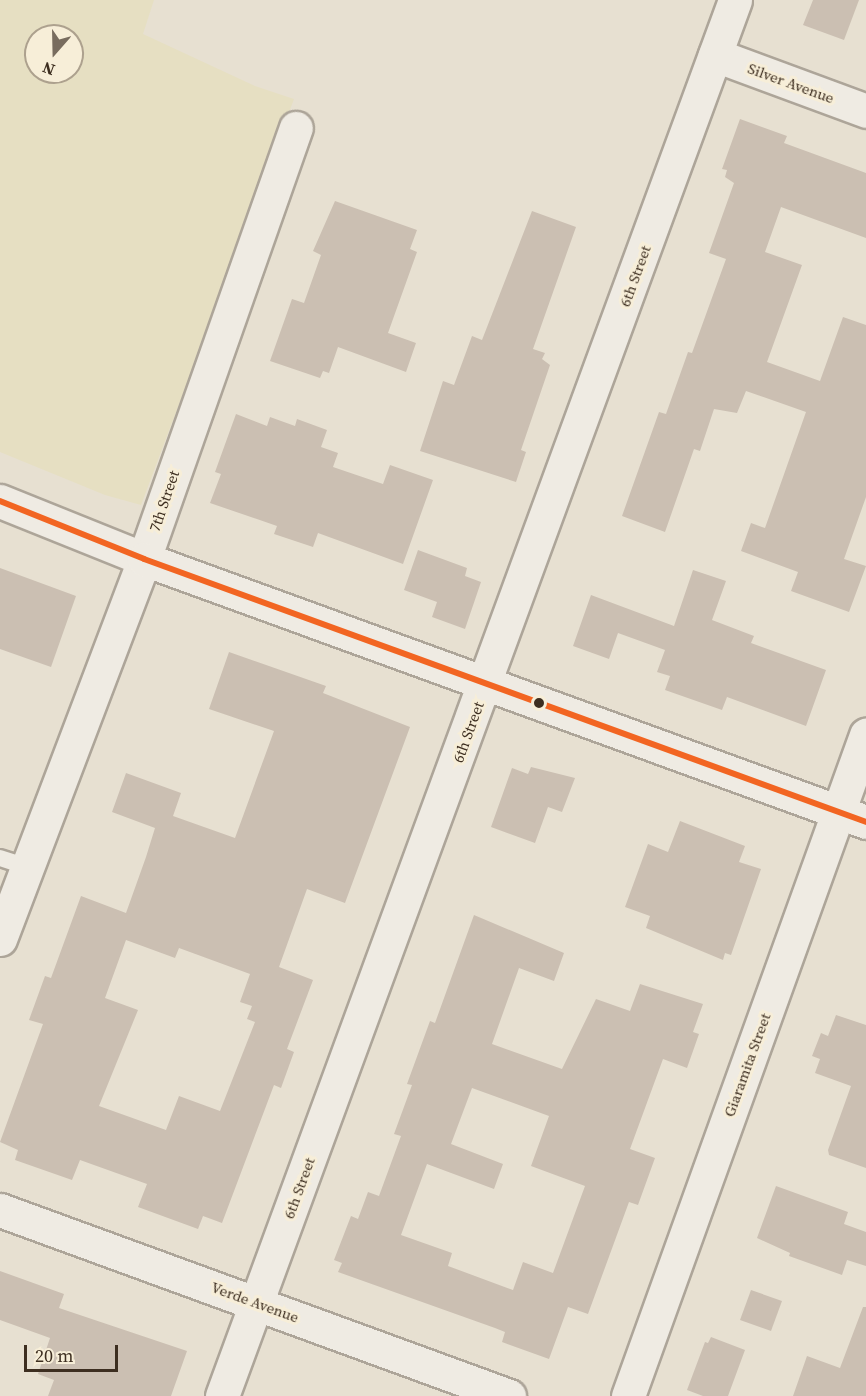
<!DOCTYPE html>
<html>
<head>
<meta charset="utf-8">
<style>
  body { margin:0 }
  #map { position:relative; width:866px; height:1396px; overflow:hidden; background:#e7e0d1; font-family:"Source Serif 4",serif }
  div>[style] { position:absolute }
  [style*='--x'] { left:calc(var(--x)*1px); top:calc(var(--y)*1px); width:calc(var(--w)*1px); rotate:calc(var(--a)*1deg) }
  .farmland>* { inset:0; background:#e6dfc2 }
  .building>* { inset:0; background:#cbbfb2 }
  .roads { filter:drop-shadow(2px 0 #ada599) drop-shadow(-2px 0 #ada599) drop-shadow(0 2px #ada599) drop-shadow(0 -2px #ada599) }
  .lane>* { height:16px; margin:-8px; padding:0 8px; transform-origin:8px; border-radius:8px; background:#efebe3 }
  .street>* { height:33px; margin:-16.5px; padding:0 16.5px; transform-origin:16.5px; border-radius:16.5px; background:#efebe3 }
  .secondary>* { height:33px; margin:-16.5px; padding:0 16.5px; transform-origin:16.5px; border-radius:16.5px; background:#efebe3 }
  .bus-1>* { height:6px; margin:-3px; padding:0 3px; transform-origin:3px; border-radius:3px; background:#f26522 }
  .dots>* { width:16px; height:16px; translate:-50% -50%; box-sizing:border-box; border:3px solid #f7eed8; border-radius:50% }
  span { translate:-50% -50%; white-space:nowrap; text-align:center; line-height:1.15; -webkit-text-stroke:6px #f7eed8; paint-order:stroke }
  .street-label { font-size:15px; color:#3d2e20 }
  .north { position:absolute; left:24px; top:24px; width:60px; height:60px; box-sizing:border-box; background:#f7eed8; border:2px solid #ada18e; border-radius:50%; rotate:200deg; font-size:16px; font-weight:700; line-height:24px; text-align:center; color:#3d2e20 }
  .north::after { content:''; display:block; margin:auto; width:21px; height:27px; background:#786c5e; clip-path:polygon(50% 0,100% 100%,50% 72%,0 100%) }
  .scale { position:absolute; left:24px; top:1345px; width:94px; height:27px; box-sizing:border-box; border:3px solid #3d2e20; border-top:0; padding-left:8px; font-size:18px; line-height:21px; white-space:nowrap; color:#3d2e20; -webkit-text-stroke:4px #f7eed8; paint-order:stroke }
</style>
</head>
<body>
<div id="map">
  <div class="farmland">
    <i style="clip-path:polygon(evenodd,0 0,154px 0,143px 34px,255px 86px,294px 99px,141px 505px,105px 495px,0 452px,0 0,36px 36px,72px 36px,72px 72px,36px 72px,36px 36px)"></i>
  </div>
  <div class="building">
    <i style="clip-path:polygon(813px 0,859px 0,844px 40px,803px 25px)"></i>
    <i style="clip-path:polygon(740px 119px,787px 136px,784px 143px,866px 173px,866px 238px,781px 207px,765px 252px,802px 265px,767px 362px,820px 381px,843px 317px,866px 325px,866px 497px,844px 559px,866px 566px,849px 612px,791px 591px,798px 572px,741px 551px,751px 523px,765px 528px,806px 412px,746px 391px,737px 413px,714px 409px,700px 451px,694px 449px,665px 532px,622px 516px,659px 412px,666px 414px,688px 352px,692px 353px,726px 259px,709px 253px,734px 183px,725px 177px,727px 170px,722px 169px)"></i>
    <i style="clip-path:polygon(335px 201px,417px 230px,410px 249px,417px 252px,388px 333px,416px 343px,406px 372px,338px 347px,329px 373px,323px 371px,320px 378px,270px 361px,292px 299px,304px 303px,321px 255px,313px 251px)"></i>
    <i style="clip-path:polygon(532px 211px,576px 227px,533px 349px,545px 353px,542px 359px,550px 365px,521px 450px,526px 452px,516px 482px,420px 451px,443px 381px,454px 385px,472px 336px,482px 340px)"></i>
    <i style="clip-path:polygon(236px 414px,267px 426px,270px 417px,295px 426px,297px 419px,327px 430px,321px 447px,338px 453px,333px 467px,383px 484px,390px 465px,433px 480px,403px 564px,318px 533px,313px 547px,274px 534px,277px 526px,210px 503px,221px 474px,215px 472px)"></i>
    <i style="clip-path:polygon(418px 550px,467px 568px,465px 576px,481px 582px,465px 629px,432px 617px,437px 602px,404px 590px)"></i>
    <i style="clip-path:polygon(0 568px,76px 596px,51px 667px,0 649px)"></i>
    <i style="clip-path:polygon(693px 570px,726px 581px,712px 620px,754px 636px,751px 643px,826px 670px,806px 726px,727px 697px,722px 710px,665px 690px,670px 676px,657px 672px,665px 650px,618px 633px,609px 659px,573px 646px,591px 595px,674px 626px)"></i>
    <i style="clip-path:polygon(evenodd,229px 652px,326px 686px,323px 693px,410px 727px,345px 903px,307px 889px,279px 967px,313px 980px,287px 1049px,294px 1052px,281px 1088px,274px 1085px,222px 1223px,203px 1216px,198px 1229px,138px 1207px,147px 1184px,80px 1160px,72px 1180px,15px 1160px,18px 1150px,0 1142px,43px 1024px,29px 1020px,45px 976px,51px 978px,81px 896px,126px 913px,146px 857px,155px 828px,112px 812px,126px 773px,181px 793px,173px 816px,235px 838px,274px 731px,209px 709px,229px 652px,126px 940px,175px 958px,179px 948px,250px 974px,240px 1002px,252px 1006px,247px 1019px,255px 1022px,220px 1111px,179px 1096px,166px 1130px,99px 1106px,138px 1010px,105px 998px,126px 940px)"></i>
    <i style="clip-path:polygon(531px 767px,575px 778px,562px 812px,548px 807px,535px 843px,491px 827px,512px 768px,528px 774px)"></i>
    <i style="clip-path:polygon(680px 821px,745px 846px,739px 862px,761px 869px,731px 955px,725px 953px,723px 960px,646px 928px,650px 916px,625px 907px,648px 844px,668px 852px)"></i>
    <i style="clip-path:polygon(evenodd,474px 915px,564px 953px,554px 981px,519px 968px,492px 1044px,562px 1069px,596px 999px,630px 1011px,640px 984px,703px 1004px,693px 1032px,699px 1034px,687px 1068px,663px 1059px,630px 1149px,655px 1158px,638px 1205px,629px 1202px,588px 1314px,568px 1307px,549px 1359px,502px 1342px,505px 1332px,495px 1328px,338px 1272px,342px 1263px,334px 1260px,351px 1216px,358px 1219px,368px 1192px,379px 1196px,401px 1136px,394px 1134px,412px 1085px,407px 1084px,430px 1021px,435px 1023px,474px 915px,472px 1088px,549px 1116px,531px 1166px,585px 1186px,553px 1273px,523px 1262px,513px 1290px,448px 1266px,452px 1253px,401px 1235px,427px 1164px,494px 1189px,503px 1164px,451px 1144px,472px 1088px)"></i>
    <i style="clip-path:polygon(836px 1015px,866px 1025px,866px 1168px,829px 1155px,828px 1150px,851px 1086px,815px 1073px,820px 1059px,812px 1056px,821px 1033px,828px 1036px)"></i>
    <i style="clip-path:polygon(776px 1186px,848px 1212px,844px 1224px,866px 1232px,866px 1266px,847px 1260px,842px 1275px,789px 1256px,790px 1253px,757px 1238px)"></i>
    <i style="clip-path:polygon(0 1271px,64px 1294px,59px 1308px,187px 1351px,171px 1396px,48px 1396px,54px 1380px,38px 1374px,50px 1338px,0 1320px)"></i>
    <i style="clip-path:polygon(751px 1290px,782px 1301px,771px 1331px,740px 1320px)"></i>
    <i style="clip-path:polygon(863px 1307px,866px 1307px,866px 1396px,793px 1396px,807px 1356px,840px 1368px)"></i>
    <i style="clip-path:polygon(711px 1337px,745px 1350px,728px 1396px,703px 1396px,687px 1390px,705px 1342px,708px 1343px)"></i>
  </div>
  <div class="roads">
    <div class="lane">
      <i style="--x:0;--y:858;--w:28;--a:18"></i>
    </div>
    <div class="street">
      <i style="--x:715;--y:55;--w:161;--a:20.3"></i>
      <i style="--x:0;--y:939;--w:406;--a:-69.2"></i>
      <i style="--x:144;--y:559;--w:457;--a:-70.6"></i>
      <i style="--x:0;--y:1210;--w:542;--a:20.07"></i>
      <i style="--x:222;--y:1396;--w:1487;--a:-69.82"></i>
      <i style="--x:628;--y:1396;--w:703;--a:-70.2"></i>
    </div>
    <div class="secondary">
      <i style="--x:0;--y:501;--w:155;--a:21.9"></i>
      <i style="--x:144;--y:559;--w:768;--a:20.01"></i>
    </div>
  </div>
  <div class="bus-1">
    <i style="--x:0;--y:501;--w:155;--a:21.9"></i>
    <i style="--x:144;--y:559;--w:768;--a:20.01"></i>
  </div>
  <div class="dots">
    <i style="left:539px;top:703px;background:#3d2e20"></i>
  </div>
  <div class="street-label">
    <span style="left:791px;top:83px;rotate:20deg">Silver Avenue</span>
    <span style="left:635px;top:276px;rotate:-70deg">6th Street</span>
    <span style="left:164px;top:501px;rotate:-71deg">7th Street</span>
    <span style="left:468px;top:732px;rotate:-70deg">6th Street</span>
    <span style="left:747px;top:1065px;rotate:-70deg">Giaramita Street</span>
    <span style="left:299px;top:1188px;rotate:-70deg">6th Street</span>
    <span style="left:255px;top:1302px;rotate:20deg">Verde Avenue</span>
  </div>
  <div class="north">N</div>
  <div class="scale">20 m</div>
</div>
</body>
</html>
